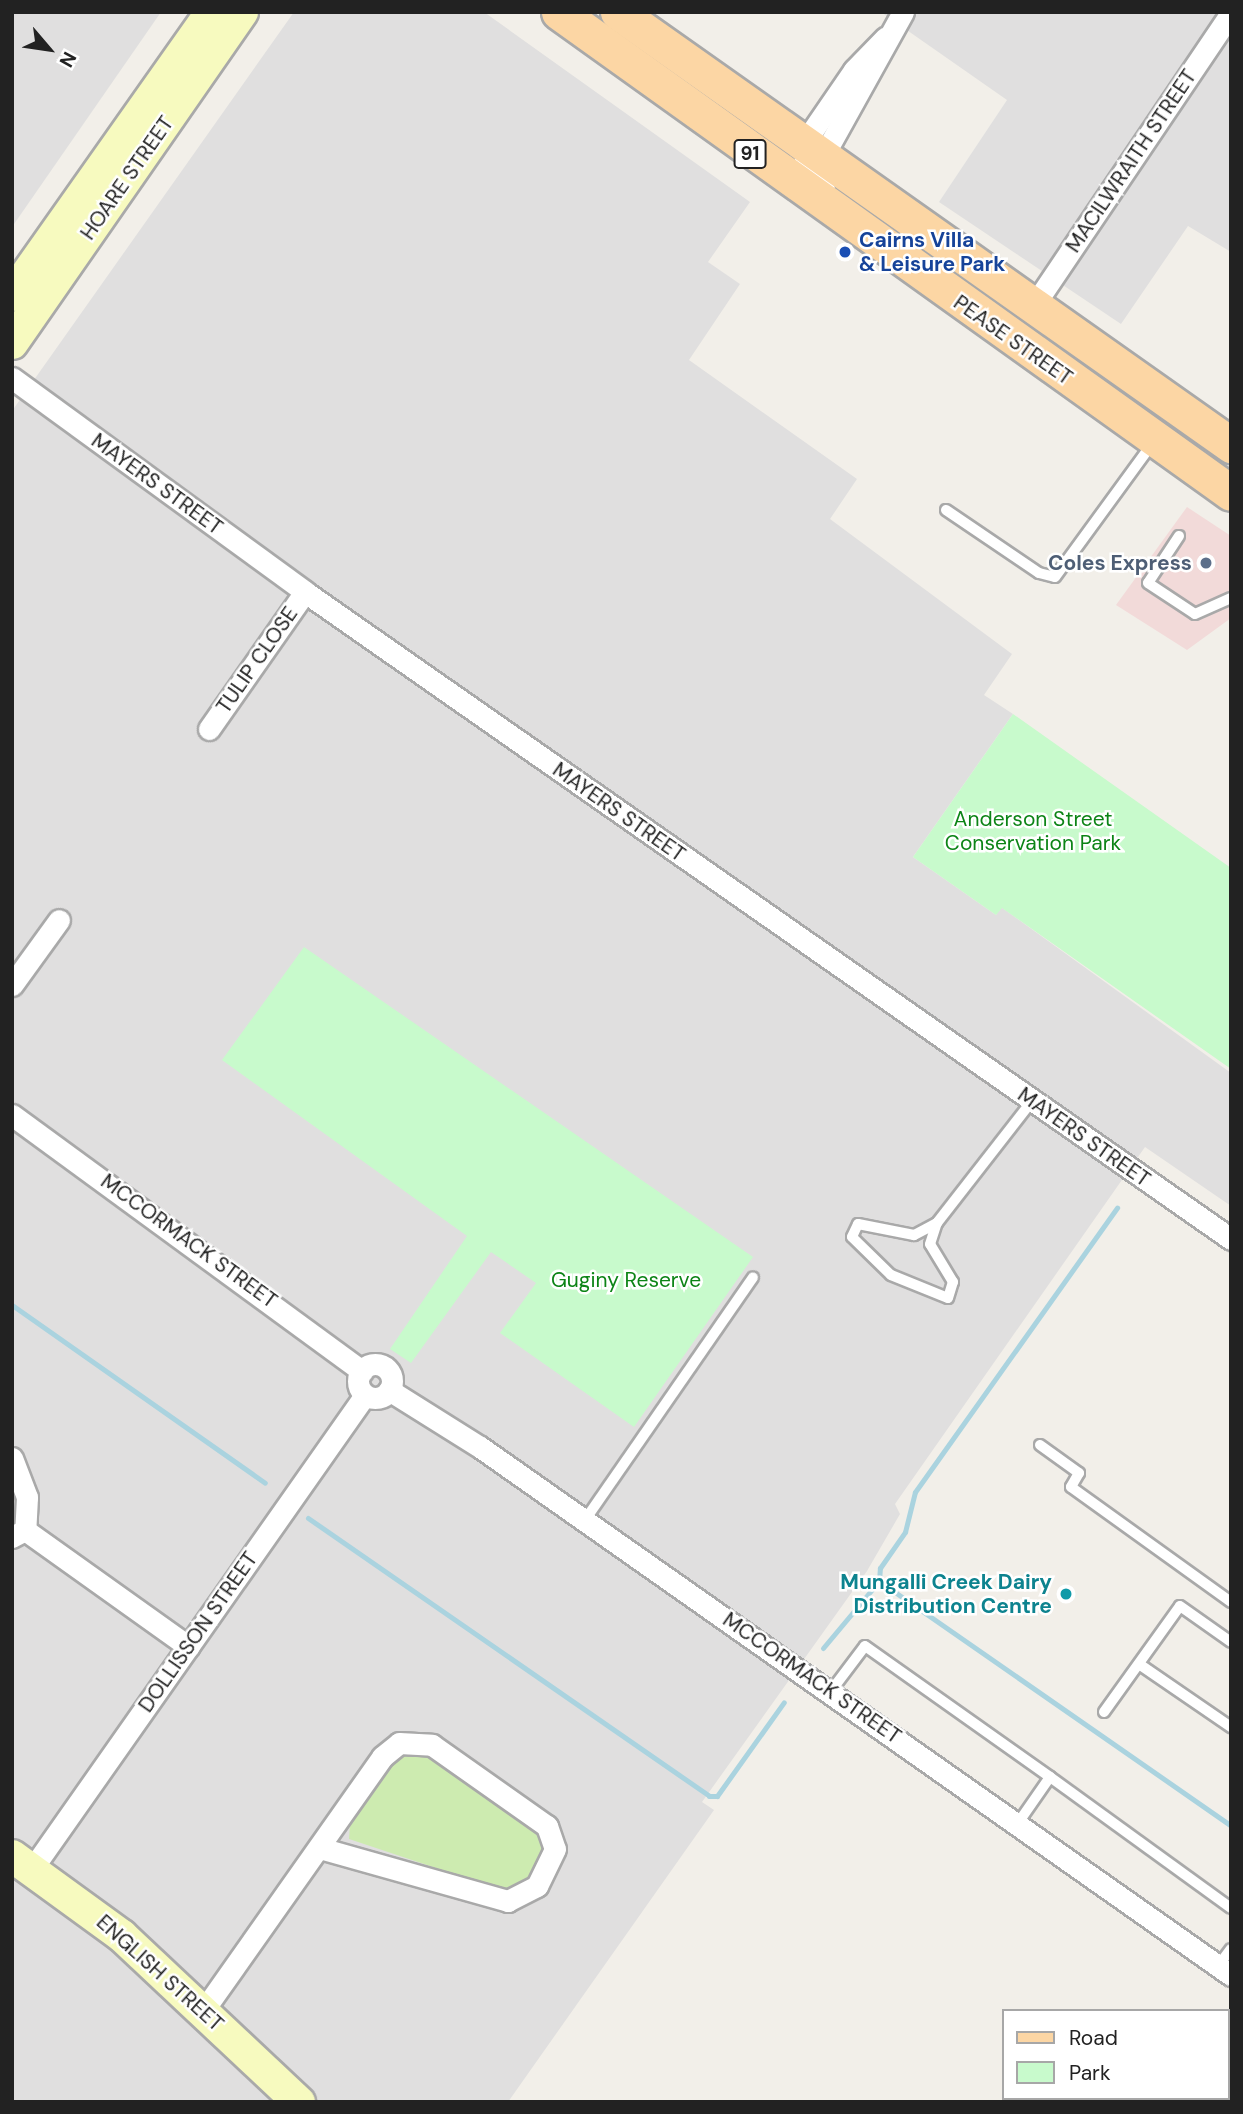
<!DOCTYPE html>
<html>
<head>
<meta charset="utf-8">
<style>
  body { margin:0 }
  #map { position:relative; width:1243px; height:2114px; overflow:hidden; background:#f2efe9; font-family:"DM Sans",sans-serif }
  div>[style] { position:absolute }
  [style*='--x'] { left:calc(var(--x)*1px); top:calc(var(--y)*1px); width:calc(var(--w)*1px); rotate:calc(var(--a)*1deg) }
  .residential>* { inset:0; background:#e0dfdf }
  .commercial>* { inset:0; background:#f2dad9 }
  .grass>* { inset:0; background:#cdebb0 }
  .park>* { inset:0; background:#c8facc }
  .stream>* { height:5px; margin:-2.5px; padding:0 2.5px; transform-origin:2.5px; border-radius:2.5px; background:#aad3df }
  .roads { filter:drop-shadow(2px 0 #a9a9a9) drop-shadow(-2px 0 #a9a9a9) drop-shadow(0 2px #a9a9a9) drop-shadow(0 -2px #a9a9a9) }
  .lane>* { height:10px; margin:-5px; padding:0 5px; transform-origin:5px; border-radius:5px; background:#fff }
  .street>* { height:21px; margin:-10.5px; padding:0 10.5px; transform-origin:10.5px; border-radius:10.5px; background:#fff }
  .street>.ring { margin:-10.5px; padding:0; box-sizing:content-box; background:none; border:21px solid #fff; border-radius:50% }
  .secondary>* { height:32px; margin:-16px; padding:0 16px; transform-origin:16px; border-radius:16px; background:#f7fabf }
  .primary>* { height:35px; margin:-17.5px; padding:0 17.5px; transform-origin:17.5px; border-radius:17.5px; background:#fcd6a4 }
  .dots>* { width:19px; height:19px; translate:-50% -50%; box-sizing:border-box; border:4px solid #fff; border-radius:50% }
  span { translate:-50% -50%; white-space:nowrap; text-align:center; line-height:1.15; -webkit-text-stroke:5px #fff; paint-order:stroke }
  .shield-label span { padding:2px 5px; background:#fff; border:2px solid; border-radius:5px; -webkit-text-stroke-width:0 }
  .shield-label { font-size:19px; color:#222; font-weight:700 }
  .street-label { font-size:21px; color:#222 }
  .transit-label { font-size:21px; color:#164399; font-weight:700 }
  .left { translate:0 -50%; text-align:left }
  .service-label { font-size:21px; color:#4e5e75; font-weight:700 }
  .right { translate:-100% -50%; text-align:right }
  .park-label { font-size:21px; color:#0c8416 }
  .culture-label { font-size:21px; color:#0d838f; font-weight:700 }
  .frame { position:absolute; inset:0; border:14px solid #222; pointer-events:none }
  .legend { position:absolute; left:1002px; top:2009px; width:228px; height:91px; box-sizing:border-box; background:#fff; border:2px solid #a7a7a7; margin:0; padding:9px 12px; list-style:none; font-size:21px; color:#222 }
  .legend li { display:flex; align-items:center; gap:14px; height:35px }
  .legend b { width:35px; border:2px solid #a7a7a7 }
  .north { position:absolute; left:14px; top:14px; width:70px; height:70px; -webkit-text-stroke:5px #fff; paint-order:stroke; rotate:119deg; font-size:19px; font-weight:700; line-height:28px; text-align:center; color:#222 }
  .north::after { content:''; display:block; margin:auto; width:24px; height:32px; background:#222; clip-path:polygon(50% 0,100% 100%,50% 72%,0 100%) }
</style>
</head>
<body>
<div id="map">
  <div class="residential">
    <i style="clip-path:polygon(12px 12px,161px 12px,12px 227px)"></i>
    <i style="clip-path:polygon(294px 12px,484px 12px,750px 202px,708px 262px,740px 284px,689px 360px,857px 479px,830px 519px,1012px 654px,984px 695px,1013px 714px,913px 857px,996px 915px,1001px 907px,1231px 1073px,1231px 1206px,1145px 1147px,895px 1504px,900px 1514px,867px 1571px,702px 1802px,714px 1810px,508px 2102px,12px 2102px,12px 411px)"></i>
    <i style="clip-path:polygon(881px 12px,1231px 12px,1231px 252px,1188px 226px,1121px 324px,939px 202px,1007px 100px)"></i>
  </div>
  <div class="commercial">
    <i style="clip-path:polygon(1187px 507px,1231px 536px,1231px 618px,1187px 650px,1116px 605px)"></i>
  </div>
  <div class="grass">
    <i style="clip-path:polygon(407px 1750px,429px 1752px,538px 1832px,547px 1847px,524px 1884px,502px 1890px,349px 1839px,350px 1825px,390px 1762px)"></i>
  </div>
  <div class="park">
    <i style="clip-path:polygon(1013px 714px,1231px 868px,1231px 1069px,1002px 908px,996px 915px,913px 857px)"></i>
    <i style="clip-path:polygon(304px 947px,753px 1257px,634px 1427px,500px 1333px,536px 1283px,491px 1252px,411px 1363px,390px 1349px,467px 1236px,222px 1060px)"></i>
  </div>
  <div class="stream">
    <i style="--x:12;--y:1305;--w:309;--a:35.1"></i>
    <i style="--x:308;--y:1518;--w:488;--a:34.7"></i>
    <i style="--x:709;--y:1796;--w:8;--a:0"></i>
    <i style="--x:717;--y:1796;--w:115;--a:-54.5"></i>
    <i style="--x:879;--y:1581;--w:429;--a:34.8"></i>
    <i style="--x:823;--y:1648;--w:87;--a:-50.1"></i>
    <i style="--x:879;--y:1581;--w:13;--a:-86"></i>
    <i style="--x:880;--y:1568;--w:44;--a:-55.2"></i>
    <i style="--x:905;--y:1532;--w:41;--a:-76"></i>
    <i style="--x:915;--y:1492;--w:349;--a:-54.6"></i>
  </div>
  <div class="roads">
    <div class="lane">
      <i style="--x:946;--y:510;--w:112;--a:34.1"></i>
      <i style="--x:1039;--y:573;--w:16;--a:14"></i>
      <i style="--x:1055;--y:577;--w:168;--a:-53.9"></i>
      <i style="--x:1179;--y:536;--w:56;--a:123.4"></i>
      <i style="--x:1148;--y:583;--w:56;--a:33.4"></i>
      <i style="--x:1195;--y:614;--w:39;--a:-24"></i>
      <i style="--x:937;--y:1223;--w:26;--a:152"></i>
      <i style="--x:914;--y:1235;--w:57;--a:-168.9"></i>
      <i style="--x:858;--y:1224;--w:14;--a:115"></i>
      <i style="--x:852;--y:1237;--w:54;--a:44.3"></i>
      <i style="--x:891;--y:1275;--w:61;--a:22"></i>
      <i style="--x:948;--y:1298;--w:17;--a:-73"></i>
      <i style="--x:953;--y:1282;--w:44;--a:-121.2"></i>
      <i style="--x:930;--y:1244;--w:22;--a:-72"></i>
      <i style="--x:937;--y:1223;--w:155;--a:-52.1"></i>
      <i style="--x:1040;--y:1445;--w:48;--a:35.7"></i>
      <i style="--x:1079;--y:1473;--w:16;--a:120"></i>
      <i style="--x:1071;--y:1487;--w:197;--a:35.7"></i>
      <i style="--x:585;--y:1520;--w:295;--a:-55.3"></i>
      <i style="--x:1139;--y:1664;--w:112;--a:34.4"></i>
      <i style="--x:831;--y:1691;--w:56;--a:-52.9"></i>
      <i style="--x:865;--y:1646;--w:227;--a:35.3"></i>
      <i style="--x:1050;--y:1777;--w:56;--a:124.8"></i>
      <i style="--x:1104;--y:1712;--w:130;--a:-54.4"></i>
      <i style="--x:1180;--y:1606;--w:62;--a:35.2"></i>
      <i style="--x:1050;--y:1777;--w:223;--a:35.9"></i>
      <i style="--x:1218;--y:1966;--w:21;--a:-53"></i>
    </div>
    <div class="street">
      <i style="--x:821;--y:160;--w:169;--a:-61"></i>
      <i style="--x:824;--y:189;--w:23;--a:-131"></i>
      <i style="--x:809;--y:172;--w:27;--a:-105"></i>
      <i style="--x:802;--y:146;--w:92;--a:-55.6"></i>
      <i style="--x:854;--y:70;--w:45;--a:-45.9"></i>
      <i style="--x:1032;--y:308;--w:356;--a:-56"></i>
      <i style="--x:12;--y:378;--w:363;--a:36.1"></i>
      <i style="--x:305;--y:592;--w:1130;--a:34.94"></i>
      <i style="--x:209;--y:729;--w:167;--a:-55"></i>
      <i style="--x:12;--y:985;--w:80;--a:-54.1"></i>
      <i style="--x:12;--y:1115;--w:434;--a:36.2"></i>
      <i class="ring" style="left:358px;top:1364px;width:13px;height:13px"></i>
      <i style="--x:389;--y:1390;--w:107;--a:32.1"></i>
      <i style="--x:480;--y:1447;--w:918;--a:35.11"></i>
      <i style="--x:12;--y:1458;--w:42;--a:69"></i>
      <i style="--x:27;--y:1497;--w:33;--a:93"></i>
      <i style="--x:25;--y:1530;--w:15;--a:152"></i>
      <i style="--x:25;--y:1530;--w:201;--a:35.5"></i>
      <i style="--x:32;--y:1869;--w:579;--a:-54.91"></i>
      <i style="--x:203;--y:2011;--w:311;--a:-54.8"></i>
      <i style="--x:382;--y:1757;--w:22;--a:-39"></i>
      <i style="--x:399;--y:1743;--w:33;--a:3"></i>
      <i style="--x:432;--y:1745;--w:141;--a:35.2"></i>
      <i style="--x:547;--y:1826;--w:24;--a:71"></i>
      <i style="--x:555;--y:1849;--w:41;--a:115.9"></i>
      <i style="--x:537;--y:1886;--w:33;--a:153"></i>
      <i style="--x:508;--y:1901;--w:196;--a:-164.3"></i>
    </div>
    <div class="secondary">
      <i style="--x:12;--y:295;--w:347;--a:-54.8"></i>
      <i style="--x:12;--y:343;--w:403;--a:-55.2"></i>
      <i style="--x:12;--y:1856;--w:136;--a:36"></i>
      <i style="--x:122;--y:1936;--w:243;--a:43.2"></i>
    </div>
    <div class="primary">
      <i style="--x:559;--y:12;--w:826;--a:35.59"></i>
      <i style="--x:618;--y:12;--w:751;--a:35.24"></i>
    </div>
  </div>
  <div class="dots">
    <i style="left:845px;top:252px;background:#1a4fb4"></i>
    <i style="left:1206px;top:563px;background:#5c6f8a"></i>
    <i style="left:1066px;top:1594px;background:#0f9aa8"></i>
  </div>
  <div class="shield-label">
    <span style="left:750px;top:154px">91</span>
  </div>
  <div class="street-label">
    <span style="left:1131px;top:161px;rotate:-56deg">MACILWRAITH STREET</span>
    <span style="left:127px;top:178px;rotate:-55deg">HOARE STREET</span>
    <span style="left:1013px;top:340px;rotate:35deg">PEASE STREET</span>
    <span style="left:157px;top:484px;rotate:36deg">MAYERS STREET</span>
    <span style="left:257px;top:660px;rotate:-55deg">TULIP CLOSE</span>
    <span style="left:619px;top:812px;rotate:35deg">MAYERS STREET</span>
    <span style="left:1084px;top:1137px;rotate:35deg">MAYERS STREET</span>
    <span style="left:189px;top:1241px;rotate:36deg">MCCORMACK STREET</span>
    <span style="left:198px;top:1632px;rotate:-55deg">DOLLISSON STREET</span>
    <span style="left:812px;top:1678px;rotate:35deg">MCCORMACK STREET</span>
    <span style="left:160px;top:1973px;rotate:42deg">ENGLISH STREET</span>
  </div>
  <div class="transit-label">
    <span class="left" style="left:859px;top:252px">Cairns Villa<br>&amp; Leisure Park</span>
  </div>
  <div class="service-label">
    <span class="right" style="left:1192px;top:563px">Coles Express</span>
  </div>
  <div class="park-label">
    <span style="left:1033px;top:831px">Anderson Street<br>Conservation Park</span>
    <span style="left:626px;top:1280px">Guginy Reserve</span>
  </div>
  <div class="culture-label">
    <span class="right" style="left:1052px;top:1594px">Mungalli Creek Dairy<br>Distribution Centre</span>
  </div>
  <div class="frame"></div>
  <ul class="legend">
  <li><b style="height:9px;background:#fcd6a4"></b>Road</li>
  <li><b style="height:19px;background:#c8facc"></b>Park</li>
  </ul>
  <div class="north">N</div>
</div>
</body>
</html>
